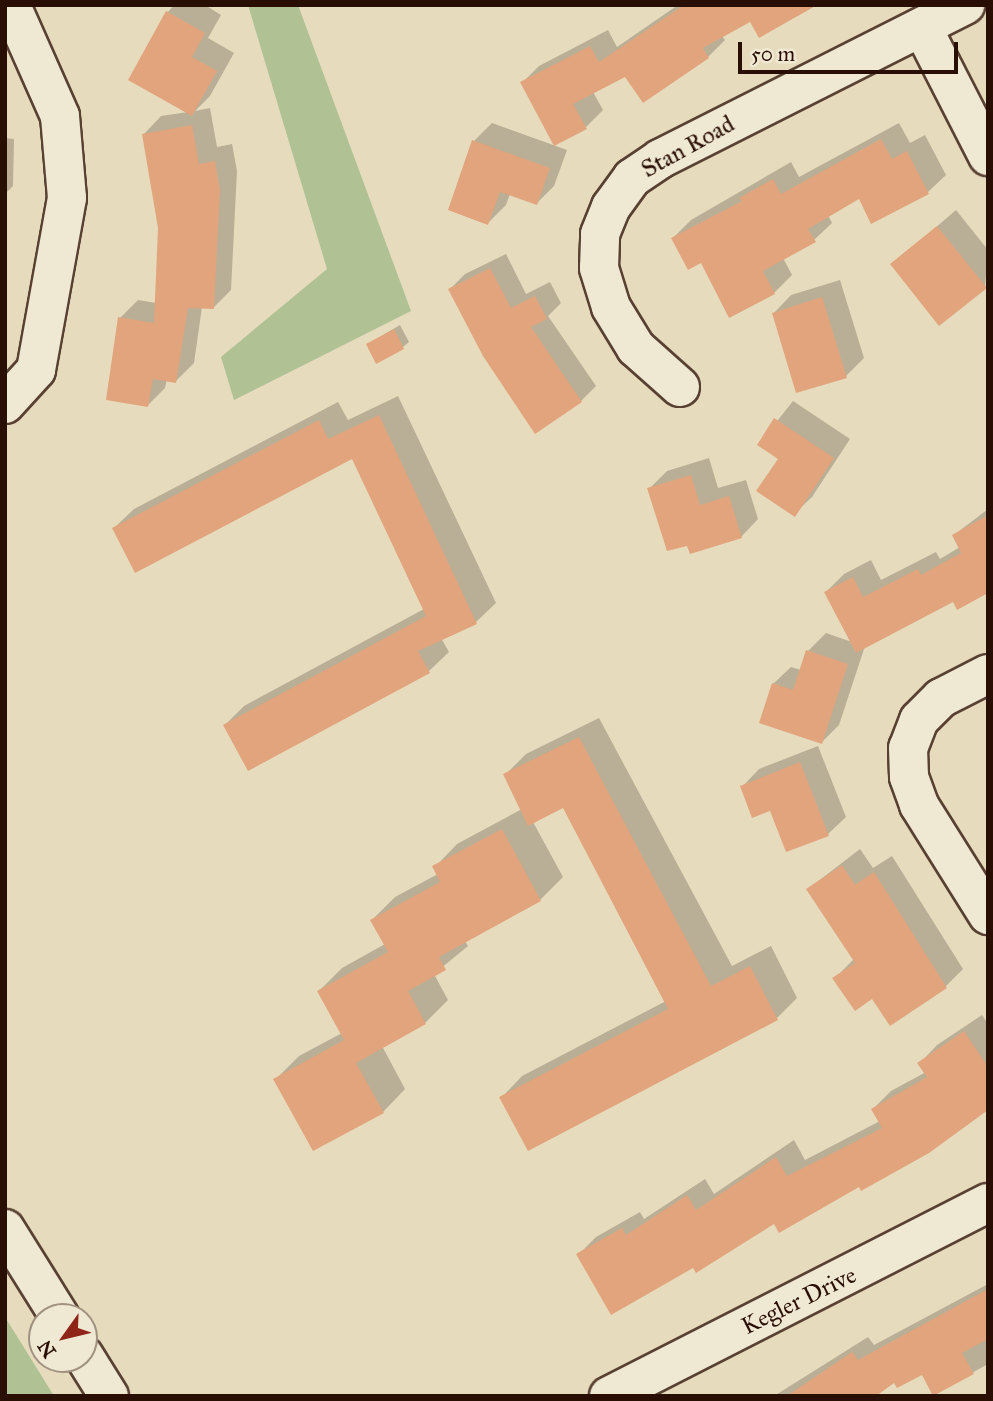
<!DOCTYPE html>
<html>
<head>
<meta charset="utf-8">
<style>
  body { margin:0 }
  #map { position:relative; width:993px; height:1401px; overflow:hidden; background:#e6dbbc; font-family:"IM FELL Great Primer",serif }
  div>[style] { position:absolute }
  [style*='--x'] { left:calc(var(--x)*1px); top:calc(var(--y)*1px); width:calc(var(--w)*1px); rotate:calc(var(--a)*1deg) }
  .green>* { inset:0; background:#b0c194 }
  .shadow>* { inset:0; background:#0003 }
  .building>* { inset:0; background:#e1a47d }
  .roads { filter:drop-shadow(2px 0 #584132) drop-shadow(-2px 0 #584132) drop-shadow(0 2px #584132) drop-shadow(0 -2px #584132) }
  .minor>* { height:38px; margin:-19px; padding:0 19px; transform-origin:19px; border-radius:19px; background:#efe8d3 }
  span { translate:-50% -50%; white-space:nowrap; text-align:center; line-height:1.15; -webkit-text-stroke:5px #efe8d3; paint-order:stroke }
  .street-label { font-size:24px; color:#290e04 }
  .frame { position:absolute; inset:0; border:7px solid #290e04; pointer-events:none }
  .north { position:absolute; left:28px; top:1303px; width:70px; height:70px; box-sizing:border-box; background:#efe8d3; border:2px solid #a09180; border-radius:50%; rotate:236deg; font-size:19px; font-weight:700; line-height:28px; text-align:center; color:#290e04 }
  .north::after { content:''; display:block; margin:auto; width:24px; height:32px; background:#8f2418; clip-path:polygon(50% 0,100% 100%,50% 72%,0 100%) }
  .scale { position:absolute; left:738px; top:42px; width:220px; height:32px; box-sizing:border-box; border:4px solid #290e04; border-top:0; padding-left:9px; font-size:21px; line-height:24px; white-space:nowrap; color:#290e04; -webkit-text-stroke:5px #efe8d3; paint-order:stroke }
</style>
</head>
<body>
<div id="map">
  <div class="green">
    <i style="clip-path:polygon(248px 5px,298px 5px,411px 311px,234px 400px,221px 357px,327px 269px)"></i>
    <i style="clip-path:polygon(5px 1317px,54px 1396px,5px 1396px)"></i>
  </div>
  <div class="shadow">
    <i style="clip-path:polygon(174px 5px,205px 5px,221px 15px,208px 38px,234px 53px,210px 96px,195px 111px,210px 108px,217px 147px,232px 144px,237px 171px,231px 290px,214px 307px,202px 307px,194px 363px,176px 381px,167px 379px,165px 388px,148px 405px,120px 318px,138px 300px,156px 303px,160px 228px,144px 134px,161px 116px,188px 112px,168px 12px)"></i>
    <i style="clip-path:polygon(678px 5px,817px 5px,760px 36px,751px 20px,722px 36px,725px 40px,708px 57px,626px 75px,593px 92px,603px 110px,586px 127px,522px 83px,539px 66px,608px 30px,617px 47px)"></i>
    <i style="clip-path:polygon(492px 123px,567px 150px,554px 186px,537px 203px,510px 194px,506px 205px,488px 223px,474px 141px)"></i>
    <i style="clip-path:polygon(899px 123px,910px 143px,925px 135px,946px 175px,928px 192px,860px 197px,828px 215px,832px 223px,814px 240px,783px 258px,792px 275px,774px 293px,702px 261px,673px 238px,691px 220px,791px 162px,799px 177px)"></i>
    <i style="clip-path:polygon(5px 138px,14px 139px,13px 186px,5px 194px)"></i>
    <i style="clip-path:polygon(956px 210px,988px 250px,985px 287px,892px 265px)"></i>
    <i style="clip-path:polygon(506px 254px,526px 294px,550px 282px,561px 303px,548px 316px,596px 386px,581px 401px,450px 289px,465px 274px)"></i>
    <i style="clip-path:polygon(840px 280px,864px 358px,846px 376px,774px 313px,791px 295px)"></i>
    <i style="clip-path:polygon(400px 325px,409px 342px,403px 347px,368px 344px)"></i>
    <i style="clip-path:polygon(398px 396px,496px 603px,476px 622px,441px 638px,449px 652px,429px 671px,249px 768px,225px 725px,244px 706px,424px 609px,352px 457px,114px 528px,134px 509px,338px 402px,348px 420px)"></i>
    <i style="clip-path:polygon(793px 401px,850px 439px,812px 497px,794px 514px,780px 459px,759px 444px)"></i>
    <i style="clip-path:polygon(709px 458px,718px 488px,746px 480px,758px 519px,741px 537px,649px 489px,667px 471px)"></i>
    <i style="clip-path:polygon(988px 509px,988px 591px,954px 600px,865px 646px,839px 725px,822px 742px,773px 684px,791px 667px,801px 670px,808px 651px,826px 633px,852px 642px,826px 592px,844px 574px,871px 560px,881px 580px,936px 552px,940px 559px,960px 547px,954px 535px)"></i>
    <i style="clip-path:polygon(599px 718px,732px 966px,771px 946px,797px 998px,777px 1018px,502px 1097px,522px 1076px,666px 1001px,564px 806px,533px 822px,563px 877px,540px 900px,465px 941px,468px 946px,434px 974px,448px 1000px,425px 1023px,382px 1046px,405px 1089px,383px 1112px,276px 1079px,299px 1056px,342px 1033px,319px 991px,342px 968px,385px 944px,372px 920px,395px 897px,438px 874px,435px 867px,457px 844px,522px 809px,505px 775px,526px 754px)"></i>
    <i style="clip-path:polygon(818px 746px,846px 817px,828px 834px,771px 809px,742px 787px,759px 769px)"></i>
    <i style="clip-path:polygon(860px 849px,873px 868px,892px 856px,963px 969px,946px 986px,872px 997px,835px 978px,854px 959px,808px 889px)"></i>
    <i style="clip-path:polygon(982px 1015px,988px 1024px,988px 1108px,859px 1184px,775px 1221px,693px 1265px,578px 1255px,596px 1237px,640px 1212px,644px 1219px,705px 1179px,714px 1194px,794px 1140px,805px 1160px,880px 1121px,873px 1109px,891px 1091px,926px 1072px,920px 1063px,937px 1045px)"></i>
    <i style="clip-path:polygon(988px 1284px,988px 1364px,934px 1394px,922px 1373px,895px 1381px,873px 1396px,774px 1396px,868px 1337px,874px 1345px)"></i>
  </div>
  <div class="building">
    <i style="clip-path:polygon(684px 5px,817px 5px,759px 38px,750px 22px,703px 48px,709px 58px,643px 103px,625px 77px,573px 104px,587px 129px,554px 146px,520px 82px,590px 46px,599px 62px)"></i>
    <i style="clip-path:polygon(166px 11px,205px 33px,192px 57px,217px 71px,192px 116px,128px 80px)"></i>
    <i style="clip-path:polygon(192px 125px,199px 164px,215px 161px,220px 190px,214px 309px,188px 308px,176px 383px,153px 379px,148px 407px,106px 400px,118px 317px,154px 323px,158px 228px,142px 134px)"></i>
    <i style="clip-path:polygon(881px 139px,892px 159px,907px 151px,929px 194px,871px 224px,859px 199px,808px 229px,816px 242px,763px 271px,775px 294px,729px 318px,701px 263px,688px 270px,671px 238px,742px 201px,739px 198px,773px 179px,781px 194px)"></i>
    <i style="clip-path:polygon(472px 140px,550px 168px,537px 205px,500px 192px,488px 225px,448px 210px)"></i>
    <i style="clip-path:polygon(937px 226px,987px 288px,939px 326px,890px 264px)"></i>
    <i style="clip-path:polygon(490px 268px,511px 308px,535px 296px,547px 319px,531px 327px,582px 402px,535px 434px,483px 356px,448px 289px)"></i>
    <i style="clip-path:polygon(822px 297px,847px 378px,796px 393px,772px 313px)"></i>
    <i style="clip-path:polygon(394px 329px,404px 349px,376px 364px,366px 344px)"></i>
    <i style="clip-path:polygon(379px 415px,477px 624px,418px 651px,430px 673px,248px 771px,223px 725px,426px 616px,352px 459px,135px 573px,112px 528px,319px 420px,328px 439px)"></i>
    <i style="clip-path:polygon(774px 418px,834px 458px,795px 517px,756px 491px,778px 459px,757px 445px)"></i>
    <i style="clip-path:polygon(691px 475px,700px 505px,729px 496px,742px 538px,690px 554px,687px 546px,667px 551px,647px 488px)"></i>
    <i style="clip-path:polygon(988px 515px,988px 593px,957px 610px,953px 602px,856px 653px,824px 592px,853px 577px,863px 597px,918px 569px,921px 575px,961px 553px,952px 535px)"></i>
    <i style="clip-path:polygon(806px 650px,848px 664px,822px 744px,759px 723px,772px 683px,793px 690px)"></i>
    <i style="clip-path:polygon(579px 737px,711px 986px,750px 966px,778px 1020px,528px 1151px,499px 1097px,668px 1009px,563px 808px,528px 826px,503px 774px)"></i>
    <i style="clip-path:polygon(800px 762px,829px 836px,786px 852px,770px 811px,752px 818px,740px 786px)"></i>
    <i style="clip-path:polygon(502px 829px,541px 901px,439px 957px,446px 970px,408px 991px,426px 1024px,356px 1063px,384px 1113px,313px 1151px,273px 1079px,344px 1040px,317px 991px,388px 952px,370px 920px,440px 882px,432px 866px)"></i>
    <i style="clip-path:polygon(842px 865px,855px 885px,874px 872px,947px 988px,890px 1026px,872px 999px,855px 1011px,832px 978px,855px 963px,806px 889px)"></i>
    <i style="clip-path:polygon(964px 1031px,988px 1067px,988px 1110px,929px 1153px,861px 1191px,859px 1187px,779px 1233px,774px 1224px,696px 1273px,693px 1268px,611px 1315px,576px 1254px,622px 1228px,626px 1235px,687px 1195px,696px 1210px,776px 1157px,787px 1176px,882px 1128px,871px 1109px,927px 1077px,917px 1063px)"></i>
    <i style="clip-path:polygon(988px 1289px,988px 1339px,962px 1353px,974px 1374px,933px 1396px,922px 1375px,897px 1388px,894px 1383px,876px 1396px,787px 1396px,852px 1352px,858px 1360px)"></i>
  </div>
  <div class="roads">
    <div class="minor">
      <i style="--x:922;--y:27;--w:145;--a:62.9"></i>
      <i style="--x:680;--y:387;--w:59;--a:-138.4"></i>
      <i style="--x:636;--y:348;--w:48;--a:-121.4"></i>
      <i style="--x:611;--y:307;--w:41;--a:-107.1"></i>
      <i style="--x:599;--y:268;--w:34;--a:-88"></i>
      <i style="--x:600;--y:234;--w:29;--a:-68"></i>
      <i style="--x:611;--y:207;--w:36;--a:-54"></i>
      <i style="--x:632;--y:178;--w:34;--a:-34"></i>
      <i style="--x:660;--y:159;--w:342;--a:-26.8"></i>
      <i style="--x:5;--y:404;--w:46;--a:-47.6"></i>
      <i style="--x:36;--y:370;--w:175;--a:-79.8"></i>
      <i style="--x:67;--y:198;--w:82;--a:-94.9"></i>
      <i style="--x:60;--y:116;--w:114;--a:-113.9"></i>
      <i style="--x:988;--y:674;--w:53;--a:152.9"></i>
      <i style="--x:941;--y:698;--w:31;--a:135"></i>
      <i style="--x:919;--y:720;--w:30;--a:111"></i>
      <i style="--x:908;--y:748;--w:29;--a:88"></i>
      <i style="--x:909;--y:777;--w:30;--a:70"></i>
      <i style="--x:919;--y:805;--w:130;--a:57.9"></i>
      <i style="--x:5;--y:1229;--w:104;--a:58"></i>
      <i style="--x:84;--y:1356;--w:47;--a:58"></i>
      <i style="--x:609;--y:1396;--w:425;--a:-27"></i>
    </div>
  </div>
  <div class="street-label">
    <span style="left:688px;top:147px;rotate:-29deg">Stan Road</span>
    <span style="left:799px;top:1301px;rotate:-26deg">Kegler Drive</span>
  </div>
  <div class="frame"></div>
  <div class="north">N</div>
  <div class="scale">50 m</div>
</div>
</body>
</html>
